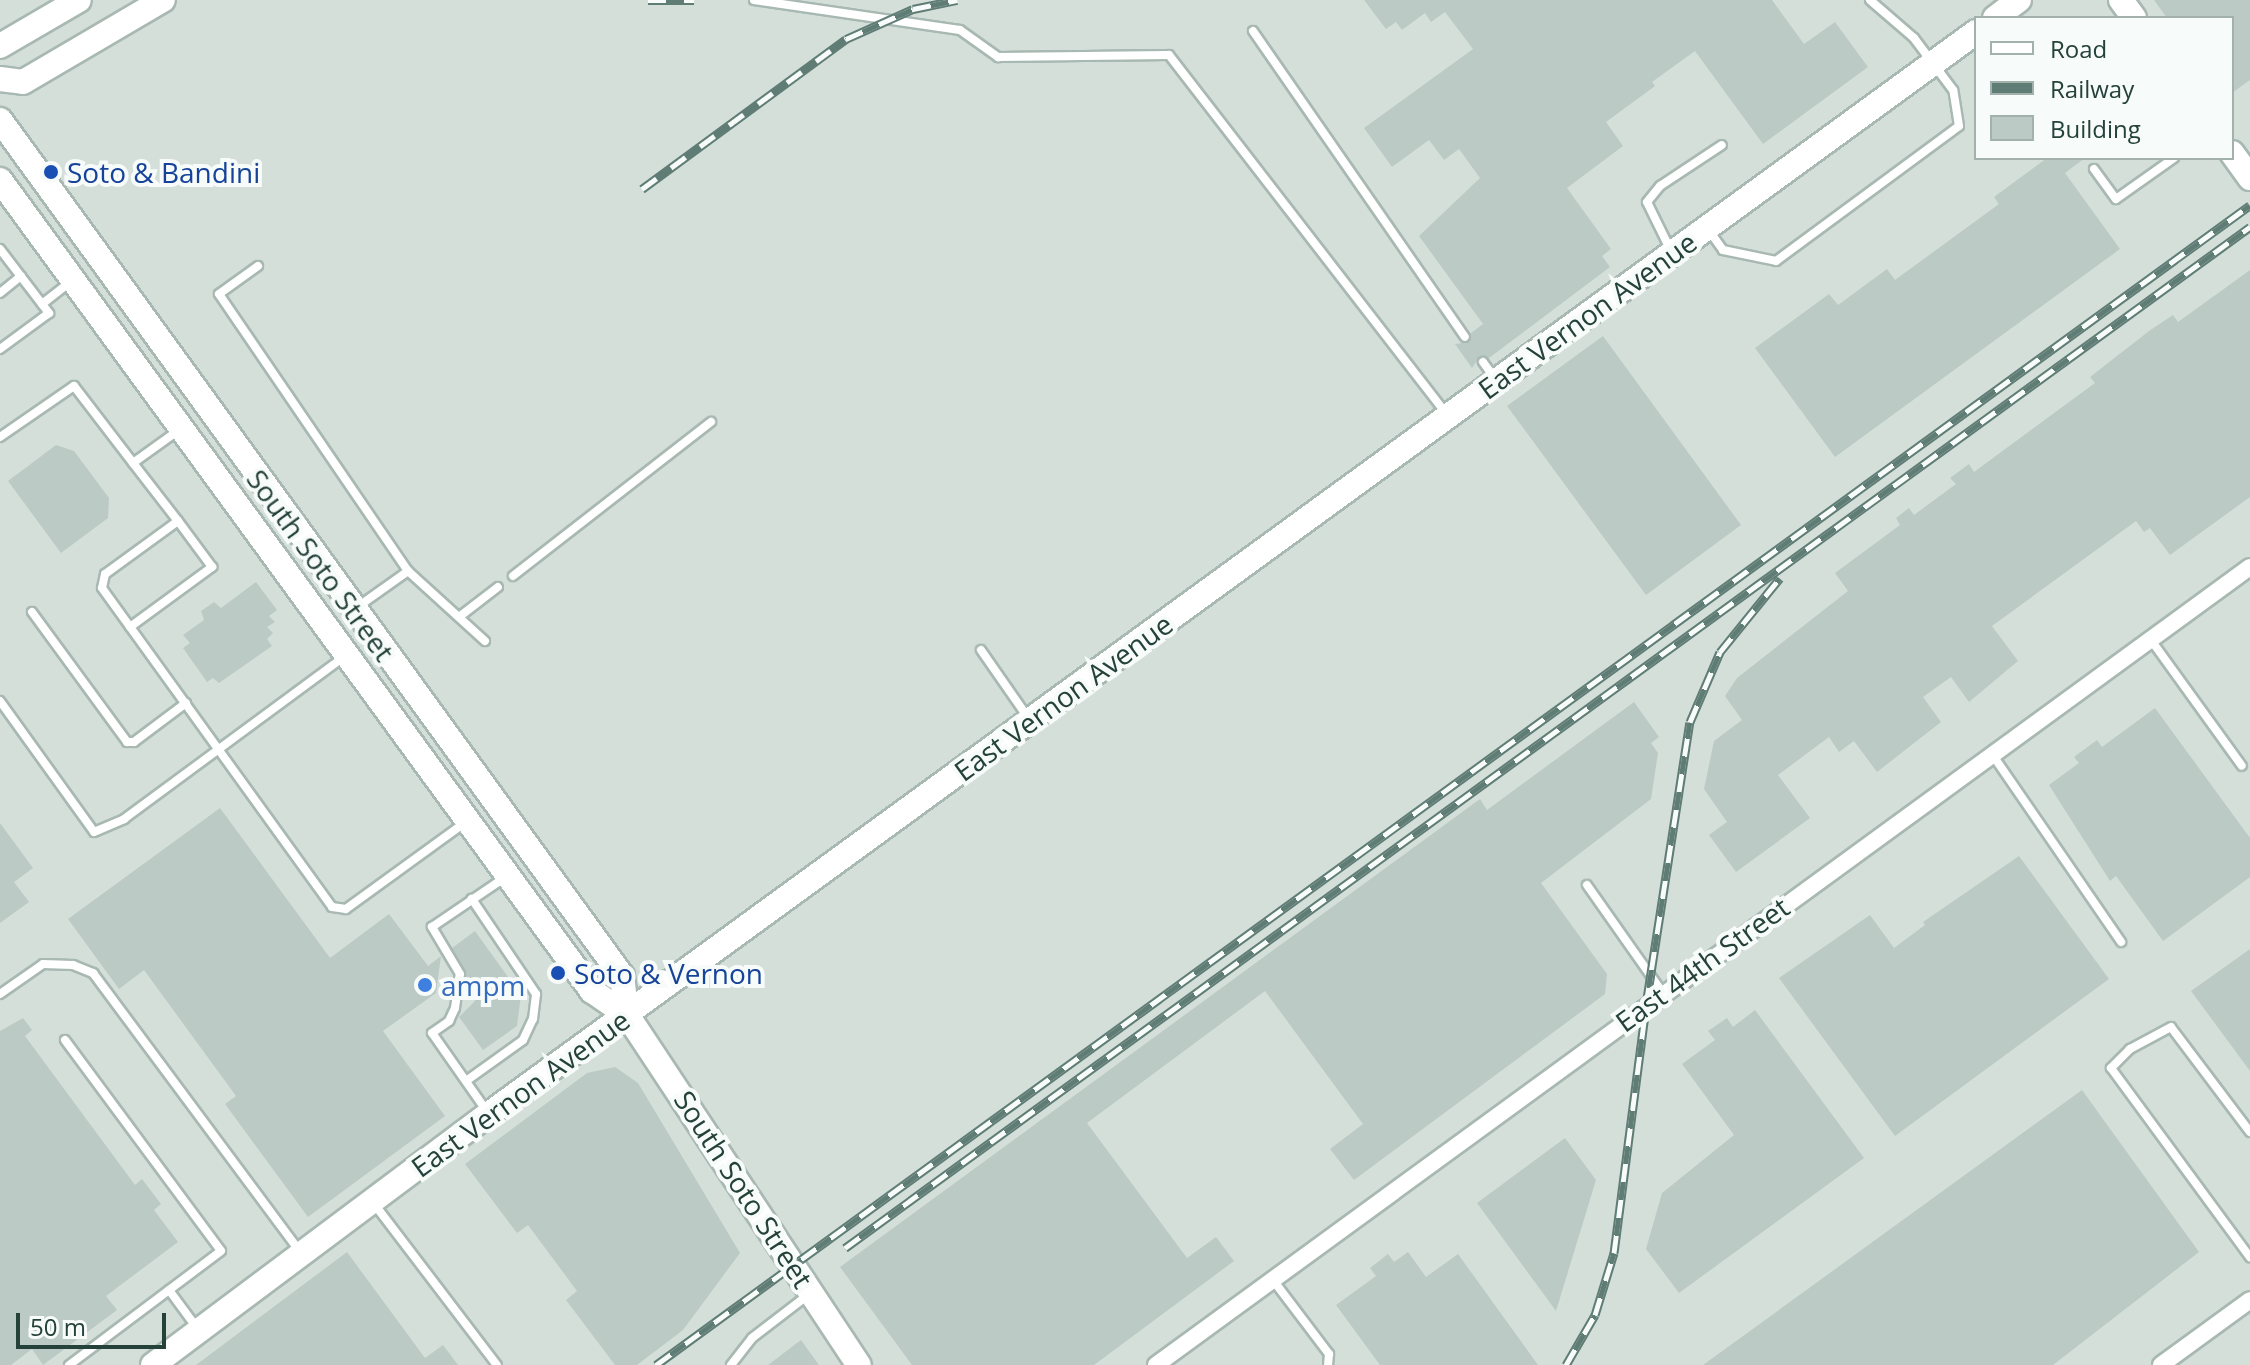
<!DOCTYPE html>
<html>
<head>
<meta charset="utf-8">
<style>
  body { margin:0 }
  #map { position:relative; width:2250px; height:1365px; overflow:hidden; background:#e6efeb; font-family:"Open Sans",sans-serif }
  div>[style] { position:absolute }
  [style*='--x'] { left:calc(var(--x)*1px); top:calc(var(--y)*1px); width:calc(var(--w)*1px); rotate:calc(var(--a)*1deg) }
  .built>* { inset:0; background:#d4dfda }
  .building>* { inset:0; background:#bbcac4 }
  .roads { filter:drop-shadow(2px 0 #a8b8b2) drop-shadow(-2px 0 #a8b8b2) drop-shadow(0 2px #a8b8b2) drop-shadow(0 -2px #a8b8b2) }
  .lane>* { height:8px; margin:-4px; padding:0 4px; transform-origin:4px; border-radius:4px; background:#fff }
  .street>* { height:16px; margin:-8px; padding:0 8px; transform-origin:8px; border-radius:8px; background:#fff }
  .secondary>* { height:24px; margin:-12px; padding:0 12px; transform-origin:12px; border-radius:12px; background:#fff }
  .rail>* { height:9px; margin-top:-4.5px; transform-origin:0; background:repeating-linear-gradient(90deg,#f7fbf9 0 18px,#5f7d75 0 36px); box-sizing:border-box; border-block:2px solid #5f7d75 }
  .dots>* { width:22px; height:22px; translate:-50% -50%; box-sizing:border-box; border:4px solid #f7fbf9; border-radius:50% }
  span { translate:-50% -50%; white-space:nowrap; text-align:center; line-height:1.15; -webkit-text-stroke:8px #f7fbf9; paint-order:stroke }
  .transit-label { font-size:28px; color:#164399 }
  .left { translate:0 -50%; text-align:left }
  .street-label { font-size:28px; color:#24423a }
  .shop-label { font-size:28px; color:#366cbe }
  .legend { position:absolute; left:1974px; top:16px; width:260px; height:144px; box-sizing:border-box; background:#f7fbf9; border:2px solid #a3b1ad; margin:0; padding:10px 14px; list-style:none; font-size:24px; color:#24423a }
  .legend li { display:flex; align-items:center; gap:16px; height:40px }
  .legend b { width:40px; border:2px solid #a3b1ad }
  .scale { position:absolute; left:16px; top:1313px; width:150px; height:36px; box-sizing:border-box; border:4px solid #24423a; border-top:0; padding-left:10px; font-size:24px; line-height:28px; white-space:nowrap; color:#24423a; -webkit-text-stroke:6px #f7fbf9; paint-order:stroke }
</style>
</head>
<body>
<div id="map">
  <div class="built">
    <i style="clip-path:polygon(evenodd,0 0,2250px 0,2250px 1365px,0 1365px,0 0,1976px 18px,2232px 18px,2232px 158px,1976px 158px,1976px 18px)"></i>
  </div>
  <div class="building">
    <i style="clip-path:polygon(1364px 0,1772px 0,1804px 44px,1835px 22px,1868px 67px,1763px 144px,1695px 51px,1652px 82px,1655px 86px,1606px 122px,1623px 146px,1567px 188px,1611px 249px,1602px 256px,1610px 267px,1489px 358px,1480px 356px,1472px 368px,1455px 344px,1470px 342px,1471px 333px,1483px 324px,1419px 236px,1480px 178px,1459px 149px,1444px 160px,1429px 140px,1392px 167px,1364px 128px,1473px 49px,1445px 12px,1431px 22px,1425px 13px,1402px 30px,1396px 22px,1386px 29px)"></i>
    <i style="clip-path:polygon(2154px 0,2250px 0,2250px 80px,2232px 93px,2232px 18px,2167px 18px)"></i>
    <i style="clip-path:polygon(2047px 158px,2085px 158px,2065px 173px,2120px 249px,1835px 457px,1755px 348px,1829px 294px,1838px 305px,1887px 269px,1895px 280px,1999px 204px,1994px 197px)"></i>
    <i style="clip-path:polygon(2250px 270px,2250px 497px,2170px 555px,2150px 528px,2144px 532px,2136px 521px,1992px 626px,2018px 661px,1969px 702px,1951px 677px,1923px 697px,1941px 722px,1877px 772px,1854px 741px,1839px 752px,1829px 737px,1778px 775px,1810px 818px,1736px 872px,1709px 835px,1727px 822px,1704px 789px,1714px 741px,1742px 720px,1725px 696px,1737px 678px,1848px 591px,1835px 573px,1900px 525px,1896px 518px,1909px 508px,1914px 515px,1956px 484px,1950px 478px,1969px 464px,1974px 472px,2095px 383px,2090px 377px,2149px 331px,2173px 315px,2178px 322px)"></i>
    <i style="clip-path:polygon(1603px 336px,1741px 525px,1646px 595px,1507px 406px)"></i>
    <i style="clip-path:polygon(56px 445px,74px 451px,109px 498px,108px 518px,61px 553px,8px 481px)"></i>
    <i style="clip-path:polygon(256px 582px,277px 610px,269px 616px,275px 622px,267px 627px,273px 633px,267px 639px,272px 646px,219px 683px,213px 678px,207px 682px,183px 648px,190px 643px,183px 635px,204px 620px,201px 611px,214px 602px,221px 608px)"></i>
    <i style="clip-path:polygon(1634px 702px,1659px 737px,1651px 743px,1658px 753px,1651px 799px,1541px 883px,1607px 974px,1605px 994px,1354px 1180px,1330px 1149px,1363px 1124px,1265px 991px,1087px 1123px,1187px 1258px,1216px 1237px,1234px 1261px,1094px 1365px,912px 1365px,840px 1267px,1480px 799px,1487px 810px)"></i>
    <i style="clip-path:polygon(2155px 708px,2250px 838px,2250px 877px,2163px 941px,2116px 876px,2110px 881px,2049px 785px,2079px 763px,2074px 757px,2097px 740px,2102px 747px)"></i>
    <i style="clip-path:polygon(220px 808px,330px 958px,389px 914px,428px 966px,441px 956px,436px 993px,383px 1031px,445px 1116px,308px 1217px,225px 1104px,236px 1096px,144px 970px,119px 989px,68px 919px)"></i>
    <i style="clip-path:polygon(0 823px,33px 868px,14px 882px,29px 902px,0 923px)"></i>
    <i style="clip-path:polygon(2019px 856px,2109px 979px,1895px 1136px,1779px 978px,1870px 915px,1894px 948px,1925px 925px,1923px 922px)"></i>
    <i style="clip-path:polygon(475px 931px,521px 995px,517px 1026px,483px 1050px,459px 1017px,475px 1001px,452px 948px)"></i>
    <i style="clip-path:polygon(2250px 949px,2250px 1071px,2191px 991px)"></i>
    <i style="clip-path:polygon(1755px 1010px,1864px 1158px,1679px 1293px,1646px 1249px,1662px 1193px,1734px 1135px,1682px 1064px,1715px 1040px,1708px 1031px,1727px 1018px,1733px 1027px)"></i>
    <i style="clip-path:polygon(23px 1018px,32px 1030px,25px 1036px,135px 1185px,142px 1179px,161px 1204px,154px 1210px,178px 1242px,106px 1296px,117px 1310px,43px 1365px,32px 1349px,11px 1365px,0 1365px,0 1031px)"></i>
    <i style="clip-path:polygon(615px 1067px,638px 1083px,740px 1253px,683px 1330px,637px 1365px,615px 1365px,566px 1300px,577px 1291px,528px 1225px,517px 1233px,465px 1164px,587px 1073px)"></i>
    <i style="clip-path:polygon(2082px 1090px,2199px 1252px,2053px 1365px,1703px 1365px)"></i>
    <i style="clip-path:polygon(1565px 1138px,1596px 1180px,1556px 1311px,1477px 1203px)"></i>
    <i style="clip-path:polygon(347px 1252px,425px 1358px,443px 1345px,458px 1365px,196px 1365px)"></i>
    <i style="clip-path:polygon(1408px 1252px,1426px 1277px,1458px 1254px,1538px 1365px,1380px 1365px,1336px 1305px,1376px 1276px,1370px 1268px,1388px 1254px,1394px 1262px)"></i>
    <i style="clip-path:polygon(801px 1340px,819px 1365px,768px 1365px)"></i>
  </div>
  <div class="roads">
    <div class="lane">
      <i style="--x:754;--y:0;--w:208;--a:8.3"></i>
      <i style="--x:960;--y:30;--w:47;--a:35.4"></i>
      <i style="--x:998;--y:57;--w:171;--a:-0.7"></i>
      <i style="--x:1169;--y:55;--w:453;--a:52.3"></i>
      <i style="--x:1253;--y:31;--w:372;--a:55.3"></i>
      <i style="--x:2094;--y:169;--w:37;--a:54"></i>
      <i style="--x:2116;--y:199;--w:71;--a:-35.3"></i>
      <i style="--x:1710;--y:232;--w:22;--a:54"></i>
      <i style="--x:1723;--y:250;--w:54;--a:11.7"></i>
      <i style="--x:1776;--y:261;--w:227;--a:-36.4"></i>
      <i style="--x:1959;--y:126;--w:36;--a:-99"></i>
      <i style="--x:1953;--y:90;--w:65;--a:-126.9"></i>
      <i style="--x:1914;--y:38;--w:58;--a:-139.2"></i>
      <i style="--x:0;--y:249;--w:81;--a:52.6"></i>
      <i style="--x:49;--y:313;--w:61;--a:143.7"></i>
      <i style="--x:1670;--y:249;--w:52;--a:-116.1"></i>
      <i style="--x:1647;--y:202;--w:21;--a:-51"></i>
      <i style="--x:1660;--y:186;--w:74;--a:-33.5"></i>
      <i style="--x:258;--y:266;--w:48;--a:144.3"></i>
      <i style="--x:219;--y:294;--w:335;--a:55.7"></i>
      <i style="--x:408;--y:571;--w:104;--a:42.3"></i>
      <i style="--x:0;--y:293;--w:27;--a:-39"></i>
      <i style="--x:42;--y:304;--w:36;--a:-38"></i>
      <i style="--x:1483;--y:362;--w:19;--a:54"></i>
      <i style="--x:0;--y:437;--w:90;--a:-34.6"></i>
      <i style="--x:74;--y:386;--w:97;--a:52.5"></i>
      <i style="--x:133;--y:463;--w:57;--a:-35.7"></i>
      <i style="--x:133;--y:463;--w:73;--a:52.2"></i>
      <i style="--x:178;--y:521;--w:90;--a:144"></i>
      <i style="--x:105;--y:574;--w:14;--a:102"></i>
      <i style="--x:102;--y:588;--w:393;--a:54.2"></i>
      <i style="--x:332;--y:907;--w:14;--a:8"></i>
      <i style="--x:346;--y:909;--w:150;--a:-36"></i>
      <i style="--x:513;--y:576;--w:251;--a:-37.9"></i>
      <i style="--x:356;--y:608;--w:64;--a:-35.4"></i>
      <i style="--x:32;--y:612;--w:161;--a:53.8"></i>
      <i style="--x:127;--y:742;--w:7;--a:0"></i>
      <i style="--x:134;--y:742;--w:65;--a:-36.9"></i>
      <i style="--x:459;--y:617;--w:49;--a:-37.6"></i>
      <i style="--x:130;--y:627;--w:102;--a:-36.2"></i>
      <i style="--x:212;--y:567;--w:57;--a:-126.5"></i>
      <i style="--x:2151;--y:640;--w:155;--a:54.2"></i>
      <i style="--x:981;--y:650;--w:84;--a:55.2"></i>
      <i style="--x:0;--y:701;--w:161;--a:54.3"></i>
      <i style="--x:94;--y:832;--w:33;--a:-23"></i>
      <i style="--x:124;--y:819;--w:273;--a:-36.4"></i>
      <i style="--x:1992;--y:754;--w:228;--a:55.5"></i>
      <i style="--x:1587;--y:885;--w:132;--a:54.9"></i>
      <i style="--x:0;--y:994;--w:52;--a:-34.9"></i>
      <i style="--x:43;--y:964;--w:30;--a:2"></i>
      <i style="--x:73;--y:965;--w:22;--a:22"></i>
      <i style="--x:93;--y:973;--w:349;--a:53.4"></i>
      <i style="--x:65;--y:1040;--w:262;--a:53.5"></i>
      <i style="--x:221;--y:1251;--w:190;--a:143.1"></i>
      <i style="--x:466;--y:1081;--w:70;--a:-35.7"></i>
      <i style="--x:523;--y:1040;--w:23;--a:-65"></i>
      <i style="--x:533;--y:1019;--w:25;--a:-83"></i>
      <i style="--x:536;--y:994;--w:115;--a:-124"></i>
      <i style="--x:486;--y:1110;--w:94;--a:-125"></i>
      <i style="--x:432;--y:1033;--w:21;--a:-35"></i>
      <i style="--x:449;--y:1021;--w:14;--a:-65"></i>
      <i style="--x:455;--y:1008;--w:34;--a:-82"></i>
      <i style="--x:460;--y:974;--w:55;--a:-120.8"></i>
      <i style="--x:432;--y:927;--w:87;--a:-34.2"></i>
      <i style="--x:2250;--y:1132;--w:131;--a:-127"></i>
      <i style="--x:2171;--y:1027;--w:47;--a:151.8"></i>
      <i style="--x:2130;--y:1049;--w:27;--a:135"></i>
      <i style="--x:2111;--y:1068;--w:235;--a:53.7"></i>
      <i style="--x:375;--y:1205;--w:201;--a:52.7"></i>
      <i style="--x:1273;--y:1280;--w:93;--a:52.9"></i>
      <i style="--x:1329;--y:1354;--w:11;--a:95"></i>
      <i style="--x:169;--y:1290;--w:47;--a:53.6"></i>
      <i style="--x:731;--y:1365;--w:34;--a:-52"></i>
      <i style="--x:752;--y:1338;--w:71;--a:-37.5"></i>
    </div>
    <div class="street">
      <i style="--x:1156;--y:1365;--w:1354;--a:-36.11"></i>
      <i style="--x:2161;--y:1365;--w:110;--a:-36.1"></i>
    </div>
    <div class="secondary">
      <i style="--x:2121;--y:0;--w:22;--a:54"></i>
      <i style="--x:1995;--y:18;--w:30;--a:-37"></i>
      <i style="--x:0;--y:46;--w:91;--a:-30.2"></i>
      <i style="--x:0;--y:79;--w:23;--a:7"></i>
      <i style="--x:23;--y:82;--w:162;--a:-30.4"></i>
      <i style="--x:0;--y:120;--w:1058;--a:54"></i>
      <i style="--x:622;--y:976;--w:39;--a:83"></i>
      <i style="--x:2232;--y:153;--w:31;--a:54"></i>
      <i style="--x:0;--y:180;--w:1004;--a:53.87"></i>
      <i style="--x:592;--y:991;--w:42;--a:34.4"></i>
      <i style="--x:627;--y:1015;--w:420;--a:56.5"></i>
      <i style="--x:153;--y:1365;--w:419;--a:-36.8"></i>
      <i style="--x:489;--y:1114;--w:1839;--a:-36.04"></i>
    </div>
  </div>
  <div class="rail">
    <i style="--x:648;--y:0;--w:46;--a:0"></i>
    <i style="--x:642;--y:189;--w:253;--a:-36.3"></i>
    <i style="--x:846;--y:39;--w:73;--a:-24.1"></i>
    <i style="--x:913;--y:9;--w:45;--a:-11.6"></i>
    <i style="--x:845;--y:1248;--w:1737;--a:-36.01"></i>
    <i style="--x:656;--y:1365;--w:1971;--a:-36.04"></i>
    <i style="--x:1566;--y:1365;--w:58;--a:-59.9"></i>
    <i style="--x:1595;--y:1315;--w:65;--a:-73"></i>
    <i style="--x:1614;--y:1253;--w:250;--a:-82.6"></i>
    <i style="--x:1646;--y:1005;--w:286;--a:-81.2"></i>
    <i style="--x:1690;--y:722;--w:76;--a:-66.8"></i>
    <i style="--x:1720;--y:652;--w:95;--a:-51"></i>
  </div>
  <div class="dots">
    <i style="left:51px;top:172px;background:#1a4fb4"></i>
    <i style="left:558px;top:973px;background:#1a4fb4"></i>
    <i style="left:425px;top:985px;background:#3f7fe0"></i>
  </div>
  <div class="transit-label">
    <span class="left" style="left:67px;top:172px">Soto &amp; Bandini</span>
    <span class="left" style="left:574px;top:973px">Soto &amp; Vernon</span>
  </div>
  <div class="street-label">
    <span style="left:1587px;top:315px;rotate:-36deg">East Vernon Avenue</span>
    <span style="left:321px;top:565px;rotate:54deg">South Soto Street</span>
    <span style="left:1063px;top:697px;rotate:-36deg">East Vernon Avenue</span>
    <span style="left:1702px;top:964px;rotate:-36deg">East 44th Street</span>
    <span style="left:520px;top:1093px;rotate:-36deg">East Vernon Avenue</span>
    <span style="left:744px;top:1189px;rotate:57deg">South Soto Street</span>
  </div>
  <div class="shop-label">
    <span class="left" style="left:441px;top:985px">ampm</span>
  </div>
  <ul class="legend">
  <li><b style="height:10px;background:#fff"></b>Road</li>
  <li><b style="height:10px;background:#5f7d75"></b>Railway</li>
  <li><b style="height:22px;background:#bbcac4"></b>Building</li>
  </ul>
  <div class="scale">50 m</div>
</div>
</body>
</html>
